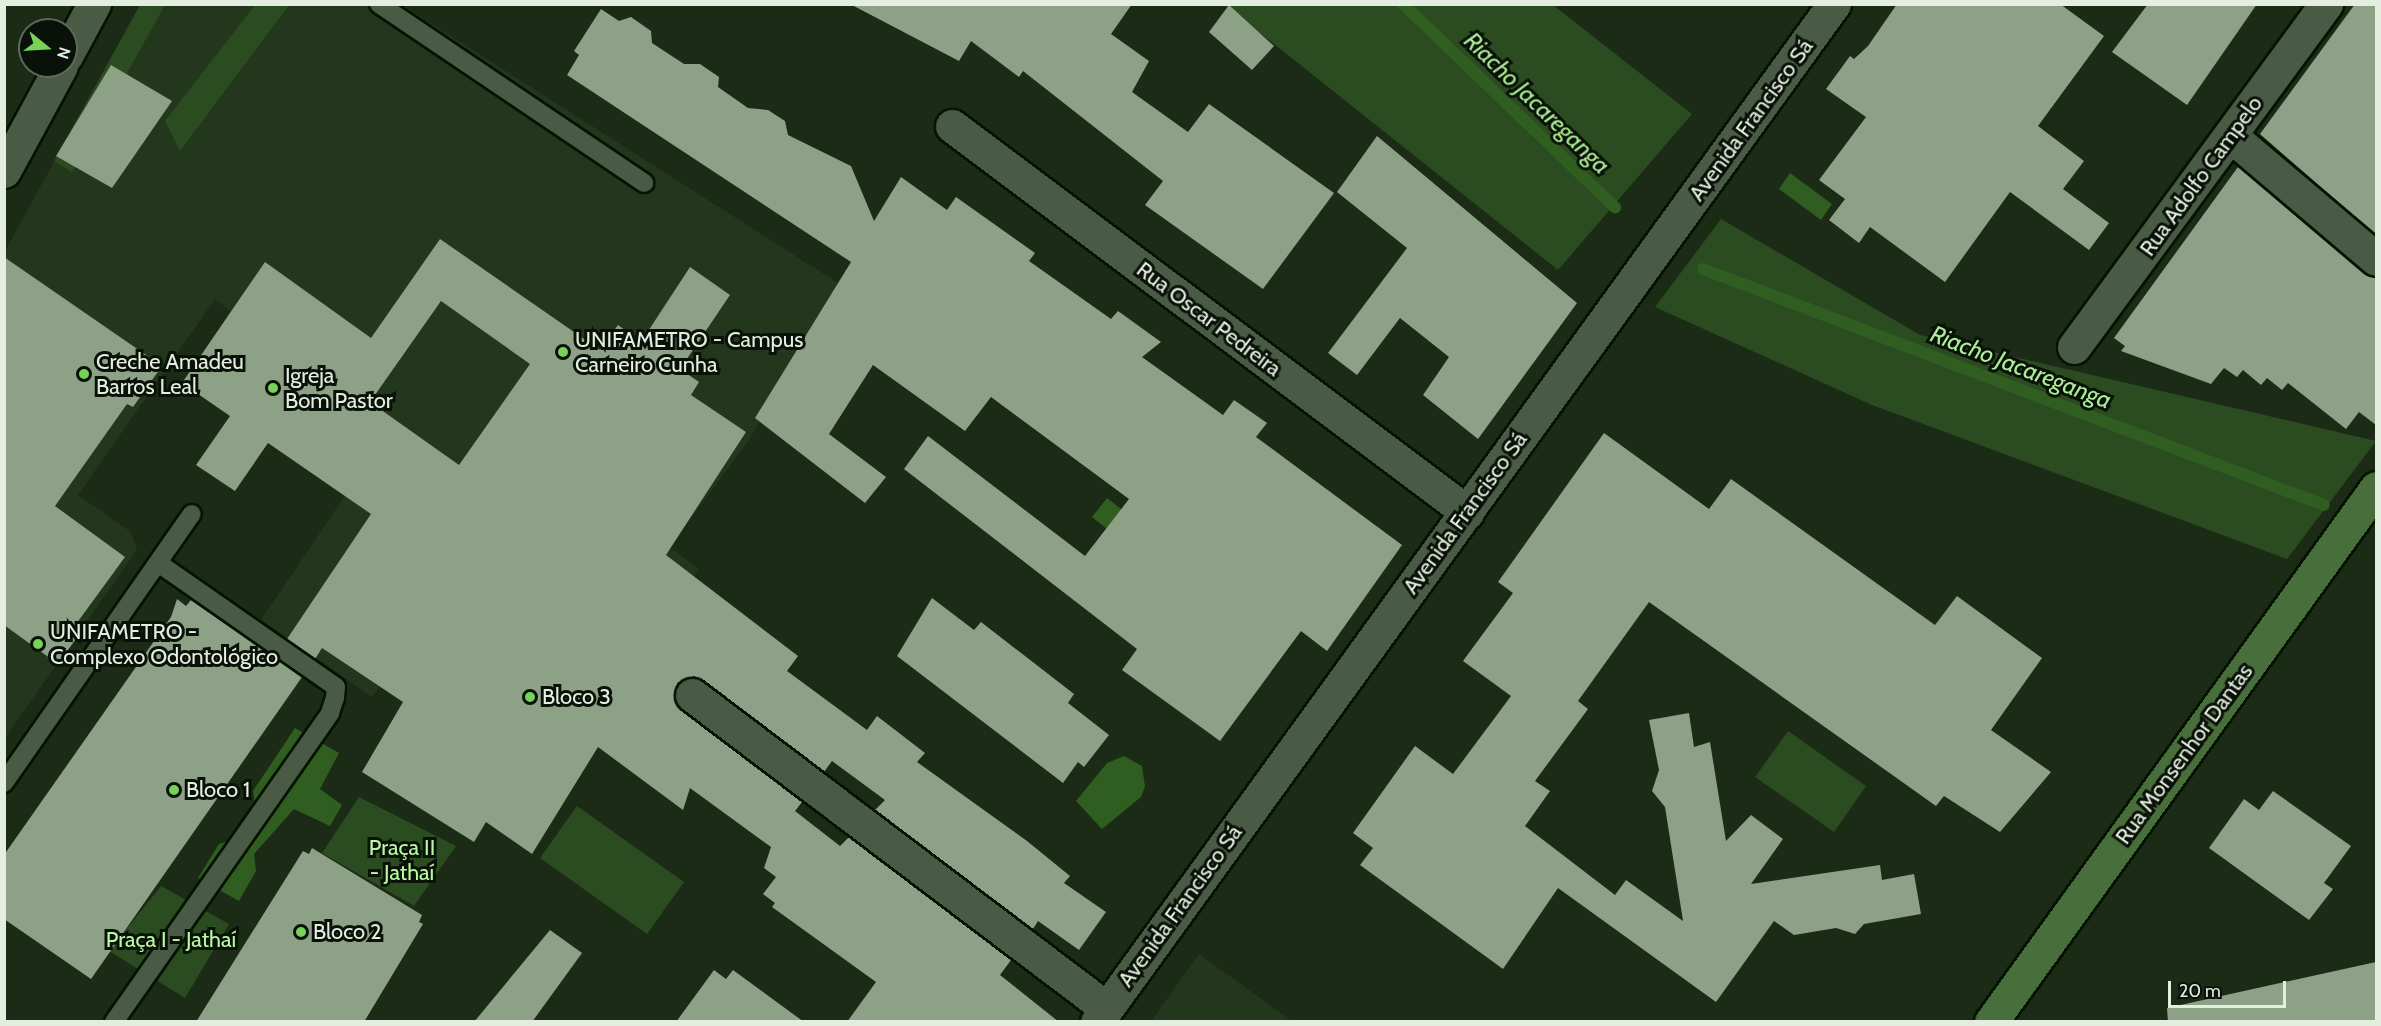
<!DOCTYPE html>
<html>
<head>
<meta charset="utf-8">
<style>
  body { margin:0 }
  #map { position:relative; width:2381px; height:1026px; overflow:hidden; background:#1b2b16; font-family:Cabin,sans-serif }
  div>[style] { position:absolute }
  [style*='--x'] { left:calc(var(--x)*1px); top:calc(var(--y)*1px); width:calc(var(--w)*1px); rotate:calc(var(--a)*1deg) }
  .built>* { inset:0; background:#23371d }
  .green>* { inset:0; background:#2b4c21 }
  .water>* { inset:0; background:#305e20 }
  .stream>* { height:12px; margin:-6px; padding:0 6px; transform-origin:6px; border-radius:6px; background:#305e20 }
  .building>* { inset:0; background:#8da187 }
  .roads { filter:drop-shadow(2px 0 #051302) drop-shadow(-2px 0 #051302) drop-shadow(0 2px #051302) drop-shadow(0 -2px #051302) }
  .service>* { height:18px; margin:-9px; padding:0 9px; transform-origin:9px; border-radius:9px; background:#495b44 }
  .minor>* { height:33px; margin:-16.5px; padding:0 16.5px; transform-origin:16.5px; border-radius:16.5px; background:#495b44 }
  .tertiary>* { height:33px; margin:-16.5px; padding:0 16.5px; transform-origin:16.5px; border-radius:16.5px; background:#495b44 }
  .secondary>* { height:33px; margin:-16.5px; padding:0 16.5px; transform-origin:16.5px; border-radius:16.5px; background:#486e3b }
  .dots>* { width:16px; height:16px; translate:-50% -50%; box-sizing:border-box; border:3px solid #0a1108; border-radius:50% }
  span { translate:-50% -50%; white-space:nowrap; text-align:center; line-height:1.15; -webkit-text-stroke:6px #0a1108; paint-order:stroke }
  .street-label { font-size:22px; color:#e3eee0 }
  .poi-label { font-size:22px; color:#e3eee0 }
  .left { translate:0 -50%; text-align:left }
  .park-label { font-size:22px; color:#b6faa2 }
  .water-label { font-size:24px; color:#aaee96; font-style:italic }
  .frame { position:absolute; inset:0; border:6px solid #e3eee0; pointer-events:none }
  .north { position:absolute; left:18px; top:18px; width:60px; height:60px; box-sizing:border-box; background:#0a1108; border:2px solid #61695e; border-radius:50%; rotate:108deg; font-size:16px; font-weight:700; line-height:24px; text-align:center; color:#e3eee0 }
  .north::after { content:''; display:block; margin:auto; width:21px; height:27px; background:#77d259; clip-path:polygon(50% 0,100% 100%,50% 72%,0 100%) }
  .scale { position:absolute; left:2168px; top:981px; width:118px; height:27px; box-sizing:border-box; border:3px solid #e3eee0; border-top:0; padding-left:8px; font-size:18px; line-height:21px; white-space:nowrap; color:#e3eee0; -webkit-text-stroke:4px #0a1108; paint-order:stroke }
</style>
</head>
<body>
<div id="map">
  <div class="built">
    <i style="clip-path:polygon(140px 5px,402px 5px,838px 283px,748px 442px,669px 547px,699px 569px,656px 628px,495px 526px,372px 697px,261px 620px,386px 435px,215px 299px,78px 495px,131px 532px,137px 550px,5px 738px,5px 251px)"></i>
    <i style="clip-path:polygon(1199px 954px,1292px 1021px,1151px 1021px)"></i>
  </div>
  <div class="green">
    <i style="clip-path:polygon(140px 5px,165px 5px,72px 172px,54px 161px)"></i>
    <i style="clip-path:polygon(255px 5px,289px 5px,180px 151px,165px 121px)"></i>
    <i style="clip-path:polygon(1225px 5px,1553px 5px,1692px 114px,1558px 270px)"></i>
    <i style="clip-path:polygon(1721px 219px,1920px 335px,2376px 441px,2287px 559px,1872px 405px,1655px 307px)"></i>
    <i style="clip-path:polygon(1788px 731px,1866px 786px,1834px 832px,1755px 777px)"></i>
    <i style="clip-path:polygon(359px 797px,456px 846px,414px 906px,322px 853px)"></i>
    <i style="clip-path:polygon(577px 806px,684px 882px,647px 934px,540px 858px)"></i>
    <i style="clip-path:polygon(161px 886px,229px 924px,185px 998px,109px 951px)"></i>
  </div>
  <div class="water">
    <i style="clip-path:polygon(1790px 173px,1832px 204px,1821px 220px,1779px 189px)"></i>
    <i style="clip-path:polygon(1107px 498px,1151px 532px,1136px 552px,1092px 517px)"></i>
    <i style="clip-path:polygon(295px 728px,339px 753px,320px 789px,342px 805px,330px 826px,294px 809px,254px 854px,256px 871px,239px 901px,198px 878px,219px 844px,239px 838px,256px 810px,253px 791px)"></i>
    <i style="clip-path:polygon(1124px 756px,1142px 766px,1145px 787px,1141px 797px,1102px 829px,1076px 801px,1107px 763px)"></i>
  </div>
  <div class="stream">
    <i style="--x:1403;--y:4;--w:294;--a:43.8"></i>
    <i style="--x:1703;--y:269;--w:664;--a:20.81"></i>
  </div>
  <div class="building">
    <i style="clip-path:polygon(850px 4px,1132px 4px,1111px 34px,1149px 61px,1132px 92px,1188px 132px,1209px 104px,1334px 193px,1263px 289px,1145px 205px,1163px 181px,1023px 71px,1019px 77px,971px 41px,959px 61px)"></i>
    <i style="clip-path:polygon(1897px 4px,2060px 4px,2104px 36px,2038px 126px,2084px 161px,2063px 189px,2109px 223px,2089px 250px,2010px 192px,1945px 282px,1870px 227px,1859px 243px,1829px 220px,1845px 199px,1819px 180px,1866px 117px,1826px 89px,1850px 56px,1854px 59px,1868px 46px)"></i>
    <i style="clip-path:polygon(2148px 4px,2257px 4px,2187px 105px,2112px 52px)"></i>
    <i style="clip-path:polygon(2355px 4px,2376px 4px,2376px 235px,2260px 134px)"></i>
    <i style="clip-path:polygon(1229px 5px,1274px 46px,1252px 70px,1209px 32px)"></i>
    <i style="clip-path:polygon(601px 9px,619px 21px,631px 17px,651px 31px,652px 43px,684px 64px,700px 64px,719px 77px,718px 87px,748px 108px,768px 110px,785px 121px,788px 135px,851px 166px,874px 221px,901px 177px,947px 210px,956px 197px,1035px 253px,1029px 261px,1111px 319px,1118px 311px,1161px 342px,1142px 357px,1223px 415px,1234px 400px,1267px 423px,1256px 437px,1402px 545px,1327px 651px,1301px 631px,1220px 741px,1122px 670px,1137px 649px,904px 469px,928px 436px,1085px 556px,1129px 499px,991px 397px,965px 431px,873px 365px,829px 434px,886px 477px,865px 503px,755px 418px,851px 262px,567px 75px,579px 55px,574px 51px)"></i>
    <i style="clip-path:polygon(111px 65px,172px 101px,112px 188px,56px 156px)"></i>
    <i style="clip-path:polygon(1377px 136px,1577px 303px,1478px 439px,1423px 395px,1449px 357px,1400px 318px,1357px 375px,1328px 353px,1407px 248px,1337px 192px)"></i>
    <i style="clip-path:polygon(2238px 167px,2364px 273px,2376px 277px,2376px 425px,2359px 412px,2346px 429px,2288px 383px,2282px 390px,2267px 378px,2261px 385px,2243px 370px,2237px 377px,2224px 368px,2211px 384px,2121px 351px,2125px 346px,2114px 338px)"></i>
    <i style="clip-path:polygon(evenodd,440px 239px,600px 350px,618px 325px,641px 342px,690px 267px,730px 295px,680px 369px,699px 382px,691px 395px,746px 432px,666px 555px,798px 656px,787px 671px,867px 730px,877px 716px,925px 753px,917px 762px,1027px 841px,1070px 876px,1064px 883px,1106px 912px,1079px 950px,1038px 921px,1033px 929px,875px 810px,885px 800px,832px 761px,824px 772px,703px 680px,694px 676px,677px 683px,675px 703px,802px 802px,795px 811px,840px 846px,849px 837px,1011px 960px,1000px 975px,1059px 1022px,847px 1022px,876px 982px,772px 907px,775px 903px,763px 894px,776px 877px,764px 868px,771px 847px,690px 788px,683px 810px,598px 747px,532px 854px,486px 822px,474px 842px,362px 772px,403px 702px,322px 648px,315px 659px,287px 639px,371px 514px,268px 443px,235px 491px,196px 465px,230px 416px,182px 383px,265px 262px,371px 338px,440px 239px,441px 301px,530px 364px,459px 465px,370px 402px,441px 301px)"></i>
    <i style="clip-path:polygon(4px 257px,162px 366px,133px 407px,127px 404px,55px 506px,125px 557px,71px 631px,78px 636px,58px 664px,4px 625px)"></i>
    <i style="clip-path:polygon(1604px 433px,1709px 509px,1731px 479px,1935px 625px,1957px 596px,2042px 658px,1991px 730px,2051px 772px,2000px 832px,1944px 796px,1936px 806px,1649px 602px,1578px 701px,1588px 709px,1535px 781px,1550px 791px,1525px 826px,1615px 895px,1626px 880px,1683px 921px,1665px 807px,1652px 791px,1659px 770px,1649px 720px,1689px 713px,1694px 747px,1710px 742px,1726px 841px,1751px 815px,1783px 839px,1751px 884px,1880px 865px,1882px 880px,1914px 874px,1921px 914px,1864px 924px,1855px 934px,1836px 928px,1794px 935px,1774px 921px,1716px 1002px,1558px 888px,1503px 969px,1360px 865px,1373px 848px,1353px 833px,1415px 746px,1453px 774px,1511px 696px,1463px 661px,1513px 593px,1498px 582px)"></i>
    <i style="clip-path:polygon(932px 598px,974px 630px,981px 622px,1074px 694px,1068px 703px,1109px 735px,1084px 767px,1078px 762px,1063px 783px,897px 656px)"></i>
    <i style="clip-path:polygon(177px 599px,186px 606px,191px 600px,302px 677px,91px 979px,4px 919px,4px 855px,171px 617px)"></i>
    <i style="clip-path:polygon(2273px 791px,2351px 846px,2324px 883px,2333px 889px,2309px 920px,2209px 848px,2244px 799px,2259px 810px)"></i>
    <i style="clip-path:polygon(312px 848px,422px 915px,419px 922px,423px 924px,364px 1022px,196px 1022px,303px 851px,309px 854px)"></i>
    <i style="clip-path:polygon(550px 930px,582px 953px,532px 1022px,474px 1022px)"></i>
    <i style="clip-path:polygon(2376px 962px,2376px 1022px,2168px 1022px,2167px 1008px)"></i>
    <i style="clip-path:polygon(714px 970px,726px 979px,733px 970px,804px 1022px,676px 1022px)"></i>
  </div>
  <div class="roads">
    <div class="service">
      <i style="--x:379;--y:4;--w:320;--a:34"></i>
      <i style="--x:4;--y:783;--w:328;--a:-55.1"></i>
      <i style="--x:114;--y:1022;--w:377;--a:-55"></i>
      <i style="--x:330;--y:713;--w:16;--a:-72"></i>
      <i style="--x:335;--y:698;--w:11;--a:-85"></i>
      <i style="--x:336;--y:687;--w:217;--a:-145.1"></i>
    </div>
    <div class="minor">
      <i style="--x:952;--y:126;--w:644;--a:36.85"></i>
      <i style="--x:2231;--y:136;--w:190;--a:40.3"></i>
      <i style="--x:2074;--y:347;--w:426;--a:-53.7"></i>
      <i style="--x:692;--y:695;--w:519;--a:37.09"></i>
      <i style="--x:1097;--y:1022;--w:1257;--a:-54.1"></i>
    </div>
    <div class="tertiary">
      <i style="--x:66;--y:56;--w:59;--a:-61.7"></i>
      <i style="--x:4;--y:171;--w:119;--a:-61.5"></i>
    </div>
    <div class="secondary">
      <i style="--x:1991;--y:1022;--w:658;--a:-54.21"></i>
    </div>
  </div>
  <div class="dots">
    <i style="left:563px;top:352px;background:#77d259"></i>
    <i style="left:84px;top:374px;background:#77d259"></i>
    <i style="left:273px;top:388px;background:#77d259"></i>
    <i style="left:38px;top:644px;background:#77d259"></i>
    <i style="left:530px;top:697px;background:#77d259"></i>
    <i style="left:174px;top:790px;background:#77d259"></i>
    <i style="left:301px;top:932px;background:#77d259"></i>
  </div>
  <div class="street-label">
    <span style="left:1751px;top:120px;rotate:-54deg">Avenida Francisco Sá</span>
    <span style="left:2201px;top:176px;rotate:-54deg">Rua Adolfo Campelo</span>
    <span style="left:1209px;top:319px;rotate:37deg">Rua Oscar Pedreira</span>
    <span style="left:1465px;top:513px;rotate:-54deg">Avenida Francisco Sá</span>
    <span style="left:2184px;top:754px;rotate:-54deg">Rua Monsenhor Dantas</span>
    <span style="left:1180px;top:906px;rotate:-54deg">Avenida Francisco Sá</span>
  </div>
  <div class="poi-label">
    <span class="left" style="left:575px;top:352px">UNIFAMETRO - Campus<br>Carneiro Cunha</span>
    <span class="left" style="left:96px;top:374px">Creche Amadeu<br>Barros Leal</span>
    <span class="left" style="left:285px;top:388px">Igreja<br>Bom Pastor</span>
    <span class="left" style="left:50px;top:644px">UNIFAMETRO -<br>Complexo Odontológico</span>
    <span class="left" style="left:542px;top:697px">Bloco 3</span>
    <span class="left" style="left:186px;top:790px">Bloco 1</span>
    <span class="left" style="left:313px;top:932px">Bloco 2</span>
  </div>
  <div class="park-label">
    <span style="left:402px;top:860px">Praça II<br>- Jathaí</span>
    <span style="left:171px;top:940px">Praça I - Jathaí</span>
  </div>
  <div class="water-label">
    <span style="left:1537px;top:103px;rotate:44deg">Riacho Jacareganga</span>
    <span style="left:2021px;top:367px;rotate:21deg">Riacho Jacareganga</span>
  </div>
  <div class="frame"></div>
  <div class="north">N</div>
  <div class="scale">20 m</div>
</div>
</body>
</html>
